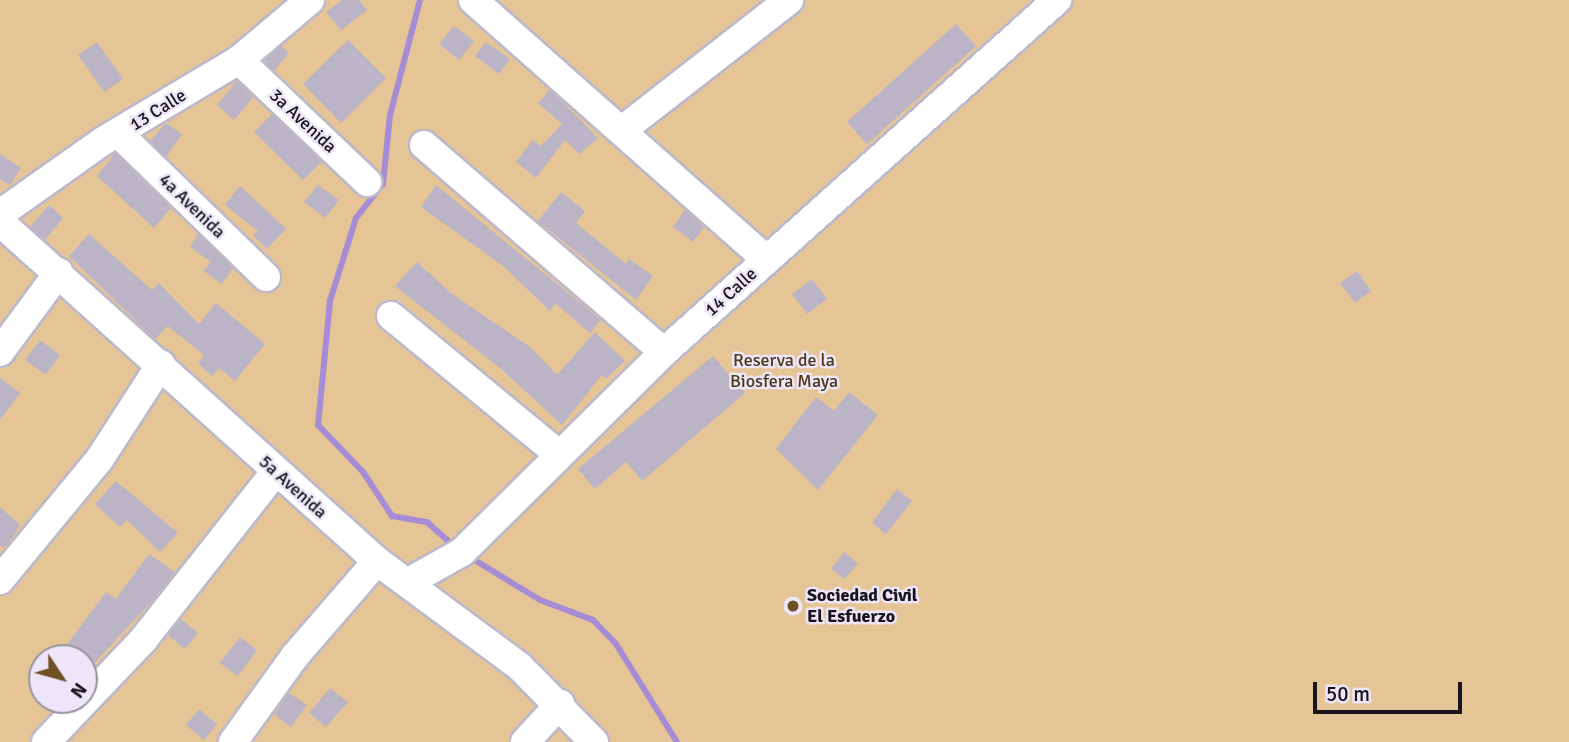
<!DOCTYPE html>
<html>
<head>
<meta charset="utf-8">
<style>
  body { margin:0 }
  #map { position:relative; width:1569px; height:742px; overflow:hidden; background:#ece6f8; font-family:Signika,sans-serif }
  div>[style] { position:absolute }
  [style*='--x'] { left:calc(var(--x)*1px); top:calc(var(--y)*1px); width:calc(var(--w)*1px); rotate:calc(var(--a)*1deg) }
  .green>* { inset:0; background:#e5c496 }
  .stream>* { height:6px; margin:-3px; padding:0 3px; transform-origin:3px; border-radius:3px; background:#a68cd5 }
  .building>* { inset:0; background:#bab4c6 }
  .roads { filter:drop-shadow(2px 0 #beb9ca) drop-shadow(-2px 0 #beb9ca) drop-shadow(0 2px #beb9ca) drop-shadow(0 -2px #beb9ca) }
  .minor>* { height:28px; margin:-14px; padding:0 14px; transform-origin:14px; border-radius:14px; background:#fff }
  .dots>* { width:19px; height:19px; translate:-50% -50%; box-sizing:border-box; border:4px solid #ece6f8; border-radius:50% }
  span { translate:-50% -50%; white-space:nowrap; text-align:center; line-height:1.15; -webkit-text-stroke:5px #ece6f8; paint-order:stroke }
  .street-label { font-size:18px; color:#18161c }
  .park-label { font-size:18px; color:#4b3616 }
  .poi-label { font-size:18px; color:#18161c; font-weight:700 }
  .left { translate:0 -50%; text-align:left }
  .north { position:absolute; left:28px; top:644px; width:70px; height:70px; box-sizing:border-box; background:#ece6f8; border:2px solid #9793a0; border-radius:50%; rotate:126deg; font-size:19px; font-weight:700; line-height:28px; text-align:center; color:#18161c }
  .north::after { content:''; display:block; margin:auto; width:24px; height:32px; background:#6d5024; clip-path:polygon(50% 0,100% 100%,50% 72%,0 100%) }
  .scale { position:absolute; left:1313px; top:682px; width:149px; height:32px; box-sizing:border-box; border:4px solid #18161c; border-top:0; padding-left:9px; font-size:21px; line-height:24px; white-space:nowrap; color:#18161c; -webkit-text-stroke:5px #ece6f8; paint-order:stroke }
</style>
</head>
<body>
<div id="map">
  <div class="green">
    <i style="clip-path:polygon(evenodd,0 0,1569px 0,1569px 742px,0 742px,0 0,42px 658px,84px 658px,84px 700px,42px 700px,42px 658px)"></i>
  </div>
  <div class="stream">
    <i style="--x:420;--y:0;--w:119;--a:104.6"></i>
    <i style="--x:390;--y:115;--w:69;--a:95.8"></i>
    <i style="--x:383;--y:184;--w:43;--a:128.5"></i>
    <i style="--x:356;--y:218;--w:87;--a:107.4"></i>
    <i style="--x:330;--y:301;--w:125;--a:95.5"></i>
    <i style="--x:318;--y:425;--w:65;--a:46.2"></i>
    <i style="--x:363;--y:472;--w:53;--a:56.6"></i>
    <i style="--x:392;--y:516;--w:36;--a:10"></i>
    <i style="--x:427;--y:522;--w:39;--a:42"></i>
    <i style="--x:468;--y:556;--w:84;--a:31.4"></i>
    <i style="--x:540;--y:600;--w:57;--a:20.7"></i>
    <i style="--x:593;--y:620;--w:33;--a:46"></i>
    <i style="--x:616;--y:644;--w:115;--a:58.1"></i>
  </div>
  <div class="building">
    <i style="clip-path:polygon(342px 0,359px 0,367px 10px,341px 30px,326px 12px)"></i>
    <i style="clip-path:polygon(956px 24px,976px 46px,867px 144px,847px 122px)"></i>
    <i style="clip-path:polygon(454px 26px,474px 41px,459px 60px,439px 44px)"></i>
    <i style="clip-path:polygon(348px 40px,386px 78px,341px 123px,303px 84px)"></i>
    <i style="clip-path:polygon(97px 42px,123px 79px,104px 92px,78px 55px)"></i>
    <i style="clip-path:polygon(486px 42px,510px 59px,499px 74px,475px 56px)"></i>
    <i style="clip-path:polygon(281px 46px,289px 53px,274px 71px,264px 61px)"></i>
    <i style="clip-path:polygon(237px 81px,253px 97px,234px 120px,217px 105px)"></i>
    <i style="clip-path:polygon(550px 90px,598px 138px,579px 154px,565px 140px,536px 178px,516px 162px,533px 140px,541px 146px,562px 124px,538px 103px)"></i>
    <i style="clip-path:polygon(272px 114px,322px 162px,303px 180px,254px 132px)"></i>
    <i style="clip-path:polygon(166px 123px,182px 134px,166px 157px,150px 141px)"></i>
    <i style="clip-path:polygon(115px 153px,171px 208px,154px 228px,97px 176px)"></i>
    <i style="clip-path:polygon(0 154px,21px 168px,10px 185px,0 179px)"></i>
    <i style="clip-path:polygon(318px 185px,339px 200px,325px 218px,304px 202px)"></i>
    <i style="clip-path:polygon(436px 185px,601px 320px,590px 333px,555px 303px,550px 311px,503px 266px,421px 207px)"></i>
    <i style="clip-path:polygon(240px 186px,286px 229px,267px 249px,253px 235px,258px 231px,225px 205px)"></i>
    <i style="clip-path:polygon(561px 192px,585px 211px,576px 223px,626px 264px,629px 259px,653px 276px,636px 300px,538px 221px)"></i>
    <i style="clip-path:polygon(49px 205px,63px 218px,45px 240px,30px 227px)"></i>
    <i style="clip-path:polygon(685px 210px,704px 227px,693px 242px,673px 227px)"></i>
    <i style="clip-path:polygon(89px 234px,152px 290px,159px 283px,199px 324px,216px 303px,265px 344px,235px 381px,219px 368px,212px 376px,198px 363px,204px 355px,168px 326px,155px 339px,69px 256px)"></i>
    <i style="clip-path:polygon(198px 234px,233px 268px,222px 284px,204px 271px,211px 262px,190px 247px)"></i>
    <i style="clip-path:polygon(417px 262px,452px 294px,530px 347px,557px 375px,595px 332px,625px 361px,606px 379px,602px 375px,562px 425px,500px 368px,395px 286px)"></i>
    <i style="clip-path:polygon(1357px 271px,1371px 291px,1355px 303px,1340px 283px)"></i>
    <i style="clip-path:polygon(812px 279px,827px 299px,807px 314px,792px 294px)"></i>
    <i style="clip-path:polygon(40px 340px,60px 355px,46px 375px,25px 360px)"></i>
    <i style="clip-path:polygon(713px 356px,745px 393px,642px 481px,626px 462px,595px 489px,578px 469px)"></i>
    <i style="clip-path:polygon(0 378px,20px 393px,0 420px)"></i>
    <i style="clip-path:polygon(849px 392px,878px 415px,818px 490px,776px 449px,816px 397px,834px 411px)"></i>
    <i style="clip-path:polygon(116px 481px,178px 533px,160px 552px,127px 520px,120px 527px,95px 504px)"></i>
    <i style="clip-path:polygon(897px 489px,912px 501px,886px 534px,872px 523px)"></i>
    <i style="clip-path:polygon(0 507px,20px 525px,7px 546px,0 547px)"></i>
    <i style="clip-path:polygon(844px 552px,858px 563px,845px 579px,831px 569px)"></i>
    <i style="clip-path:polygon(149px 554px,175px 572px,153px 600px,84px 674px,84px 658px,57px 658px,106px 592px,116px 599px)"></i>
    <i style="clip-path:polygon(181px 619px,198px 633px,185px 649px,168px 635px)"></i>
    <i style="clip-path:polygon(240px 637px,257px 650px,238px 676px,220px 663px)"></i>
    <i style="clip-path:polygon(330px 688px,348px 702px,326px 727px,309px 713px)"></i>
    <i style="clip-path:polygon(289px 693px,307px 705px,291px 727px,274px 714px)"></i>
    <i style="clip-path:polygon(199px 709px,217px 724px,204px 740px,186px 725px)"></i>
  </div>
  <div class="roads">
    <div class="minor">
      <i style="--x:473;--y:0;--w:392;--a:41.5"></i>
      <i style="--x:239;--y:60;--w:177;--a:43.6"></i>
      <i style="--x:621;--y:131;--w:213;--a:-37.9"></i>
      <i style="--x:119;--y:134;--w:205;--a:44.2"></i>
      <i style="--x:424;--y:145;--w:317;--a:40.8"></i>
      <i style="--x:0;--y:214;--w:126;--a:-35.3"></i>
      <i style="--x:103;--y:141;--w:158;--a:-30.8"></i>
      <i style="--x:239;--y:60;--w:93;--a:-40.2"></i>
      <i style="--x:0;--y:222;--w:507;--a:41.96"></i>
      <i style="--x:377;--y:561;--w:177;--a:36.5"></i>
      <i style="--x:519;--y:666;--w:107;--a:45.4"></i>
      <i style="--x:391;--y:316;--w:215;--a:39.5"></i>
      <i style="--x:0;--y:352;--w:99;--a:-53.6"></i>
      <i style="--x:0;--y:580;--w:156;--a:-50.5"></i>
      <i style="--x:99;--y:460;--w:114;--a:-57.1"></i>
      <i style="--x:407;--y:583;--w:63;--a:-29.4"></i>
      <i style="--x:462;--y:552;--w:284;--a:-44.7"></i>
      <i style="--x:664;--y:352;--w:528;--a:-41.85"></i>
      <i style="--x:46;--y:742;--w:141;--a:-46.4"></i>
      <i style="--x:143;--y:640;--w:214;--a:-51.8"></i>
      <i style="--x:233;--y:742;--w:106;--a:-54.2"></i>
      <i style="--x:295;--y:656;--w:125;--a:-49.2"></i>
      <i style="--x:525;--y:742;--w:52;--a:-47.4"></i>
    </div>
  </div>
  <div class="dots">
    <i style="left:793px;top:606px;background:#6d5024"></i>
  </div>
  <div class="street-label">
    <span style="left:158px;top:110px;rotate:-32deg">13 Calle</span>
    <span style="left:303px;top:121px;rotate:43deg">3a Avenida</span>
    <span style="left:192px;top:206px;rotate:44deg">4a Avenida</span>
    <span style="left:731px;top:292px;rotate:-42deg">14 Calle</span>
    <span style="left:293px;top:487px;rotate:42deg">5a Avenida</span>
  </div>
  <div class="park-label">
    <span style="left:784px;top:371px">Reserva de la<br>Biosfera Maya</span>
  </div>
  <div class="poi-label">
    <span class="left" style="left:807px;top:606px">Sociedad Civil<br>El Esfuerzo</span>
  </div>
  <div class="north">N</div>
  <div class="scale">50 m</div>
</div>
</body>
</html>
